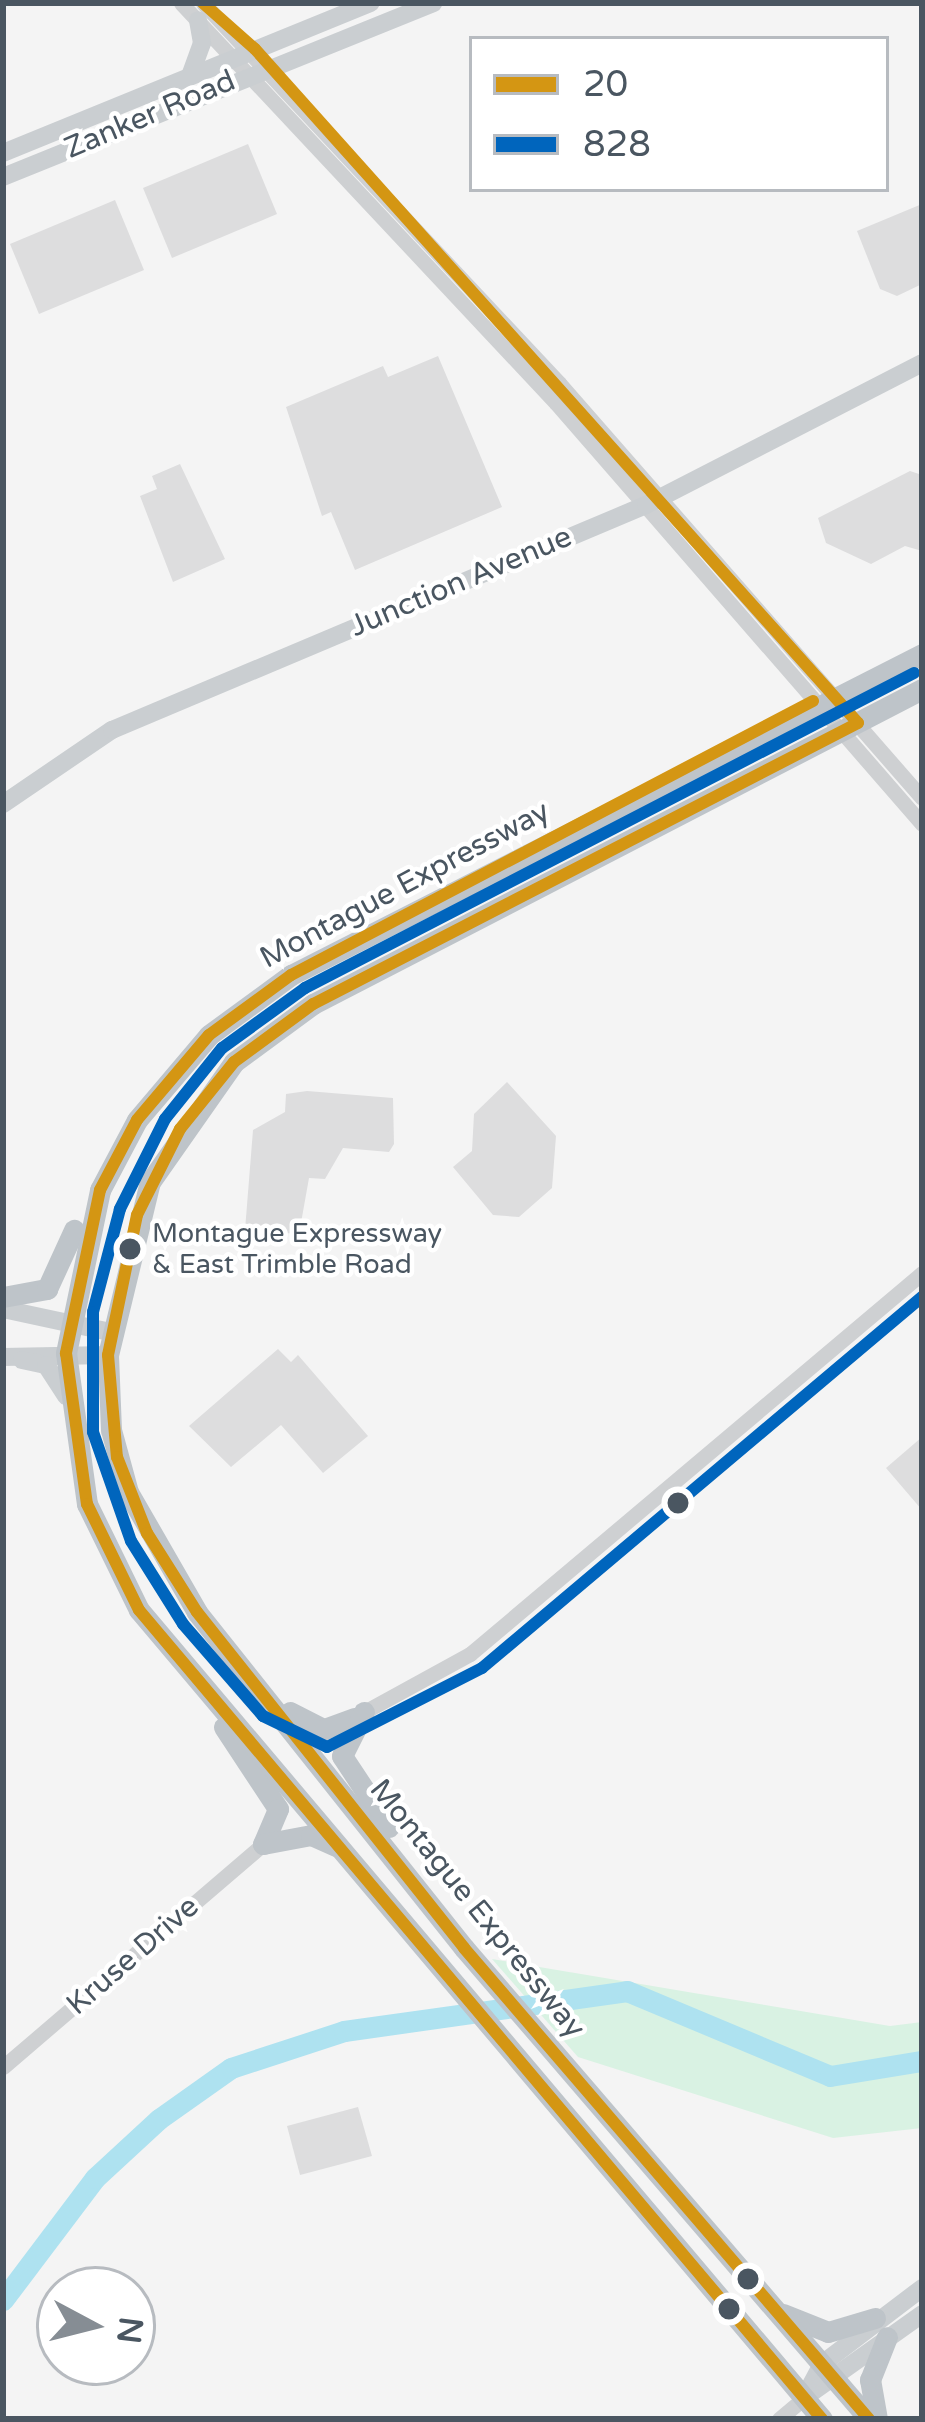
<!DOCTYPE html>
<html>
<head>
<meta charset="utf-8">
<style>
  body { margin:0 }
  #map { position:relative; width:925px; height:2422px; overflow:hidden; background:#f4f4f4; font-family:"Varela Round",sans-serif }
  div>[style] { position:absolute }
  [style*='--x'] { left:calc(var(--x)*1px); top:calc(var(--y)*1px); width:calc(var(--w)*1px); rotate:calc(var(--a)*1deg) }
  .green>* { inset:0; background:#d9f2e3 }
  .river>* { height:21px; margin:-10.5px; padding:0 10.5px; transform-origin:10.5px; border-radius:10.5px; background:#aee2f0 }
  .building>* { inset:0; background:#ddddde }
  .minor>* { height:15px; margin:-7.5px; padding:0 7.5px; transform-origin:7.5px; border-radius:7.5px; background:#ced0d2 }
  .major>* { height:18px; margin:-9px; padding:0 9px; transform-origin:9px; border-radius:9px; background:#caced1 }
  .highway>* { height:21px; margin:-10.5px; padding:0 10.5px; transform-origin:10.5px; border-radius:10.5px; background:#bec4c9 }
  .bus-1>* { height:12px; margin:-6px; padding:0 6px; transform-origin:6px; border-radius:6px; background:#d49613 }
  .bus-2>* { height:12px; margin:-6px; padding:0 6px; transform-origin:6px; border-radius:6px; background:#0065bd }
  .dots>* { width:33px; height:33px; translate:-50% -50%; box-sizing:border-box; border:6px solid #fff; border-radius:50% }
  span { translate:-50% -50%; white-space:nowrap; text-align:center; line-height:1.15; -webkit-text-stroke:9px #fff; paint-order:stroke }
  .bus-label { font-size:27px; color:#4a5661 }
  .left { translate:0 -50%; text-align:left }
  .street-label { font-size:30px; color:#4a5661 }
  .frame { position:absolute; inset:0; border:6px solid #4a5661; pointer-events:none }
  .legend { position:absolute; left:469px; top:36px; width:420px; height:156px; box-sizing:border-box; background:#fff; border:3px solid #b7bbc0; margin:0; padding:15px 21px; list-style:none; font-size:36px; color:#4a5661 }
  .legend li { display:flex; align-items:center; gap:24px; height:60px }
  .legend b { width:60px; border:3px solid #b7bbc0 }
  .north { position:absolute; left:36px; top:2266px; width:120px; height:120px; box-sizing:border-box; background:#fff; border:3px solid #b7bbc0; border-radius:50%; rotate:97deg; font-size:33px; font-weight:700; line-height:48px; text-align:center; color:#4a5661 }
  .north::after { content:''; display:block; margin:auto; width:42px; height:54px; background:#868d94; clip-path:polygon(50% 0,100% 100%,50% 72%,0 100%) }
</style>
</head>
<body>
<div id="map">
  <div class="green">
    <i style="clip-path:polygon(492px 1959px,890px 2026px,922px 2022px,922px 2128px,833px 2138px,578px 2057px)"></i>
  </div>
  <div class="river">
    <i style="--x:3;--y:2300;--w:153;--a:-53"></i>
    <i style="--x:95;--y:2178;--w:87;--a:-42.7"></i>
    <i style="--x:159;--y:2119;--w:88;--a:-35.3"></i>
    <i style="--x:231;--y:2068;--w:119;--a:-18.1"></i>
    <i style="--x:344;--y:2031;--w:286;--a:-8"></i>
    <i style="--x:627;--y:1991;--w:220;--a:22.7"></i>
    <i style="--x:830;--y:2076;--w:93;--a:-9.3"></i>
  </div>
  <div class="building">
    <i style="clip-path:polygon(248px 144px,277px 214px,172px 258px,143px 188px)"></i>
    <i style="clip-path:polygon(115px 200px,144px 270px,39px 314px,10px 244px)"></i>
    <i style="clip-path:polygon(922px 204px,922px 284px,897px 296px,880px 289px,857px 231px)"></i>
    <i style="clip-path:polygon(438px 356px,502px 507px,355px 570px,331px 512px,322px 516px,286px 407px,383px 366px,388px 377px)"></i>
    <i style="clip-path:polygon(180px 464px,225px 559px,173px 582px,140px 496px,157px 489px,152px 476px)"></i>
    <i style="clip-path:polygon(910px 471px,922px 475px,922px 551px,905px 546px,871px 564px,826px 543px,818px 518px)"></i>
    <i style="clip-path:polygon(507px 1082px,556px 1136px,552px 1188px,519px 1217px,493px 1215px,453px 1167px,472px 1151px,474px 1114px)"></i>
    <i style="clip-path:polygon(307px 1091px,393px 1098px,394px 1144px,389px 1152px,343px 1148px,325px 1179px,309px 1178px,299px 1234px,245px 1230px,253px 1130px,285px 1112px,286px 1094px)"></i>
    <i style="clip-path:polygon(278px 1349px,291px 1362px,298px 1355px,368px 1436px,323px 1473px,281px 1425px,231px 1467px,189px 1426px)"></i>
    <i style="clip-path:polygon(922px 1437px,922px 1510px,886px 1468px)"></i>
    <i style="clip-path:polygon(358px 2107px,372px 2156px,300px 2175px,287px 2126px)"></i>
  </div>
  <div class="minor">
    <i style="--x:181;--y:3;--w:548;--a:46.85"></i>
    <i style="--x:556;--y:403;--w:558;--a:49"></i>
    <i style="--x:203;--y:3;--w:521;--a:46.87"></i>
    <i style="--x:559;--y:383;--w:551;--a:48.82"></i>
    <i style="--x:364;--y:1712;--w:121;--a:-28.7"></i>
    <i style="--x:470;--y:1654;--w:591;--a:-40.13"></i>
    <i style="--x:3;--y:2067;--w:343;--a:-40.6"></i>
    <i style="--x:779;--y:2419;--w:33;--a:-40"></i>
  </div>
  <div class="major">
    <i style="--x:190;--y:76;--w:35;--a:-70"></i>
    <i style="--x:202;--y:43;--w:23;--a:-100"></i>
    <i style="--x:3;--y:153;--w:397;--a:-22.2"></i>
    <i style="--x:3;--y:177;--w:464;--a:-22"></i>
    <i style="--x:3;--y:804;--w:132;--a:-34.2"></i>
    <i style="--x:112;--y:730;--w:579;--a:-22.85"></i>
    <i style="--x:646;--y:505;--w:310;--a:-27.2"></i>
    <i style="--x:3;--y:1309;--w:109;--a:12.1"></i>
    <i style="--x:3;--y:1357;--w:105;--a:-1.1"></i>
    <i style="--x:22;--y:1360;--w:25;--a:12"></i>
    <i style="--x:46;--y:1365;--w:37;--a:57"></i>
    <i style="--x:804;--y:2398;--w:38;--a:-62"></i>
    <i style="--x:822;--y:2364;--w:126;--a:-37.2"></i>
    <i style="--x:804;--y:2398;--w:145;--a:-35.4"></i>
  </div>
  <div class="highway">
    <i style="--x:3;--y:1297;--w:45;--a:-10.3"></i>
    <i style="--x:47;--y:1289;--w:65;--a:-65.4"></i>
    <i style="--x:290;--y:1712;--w:38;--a:27"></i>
    <i style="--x:324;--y:1729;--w:32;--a:-20"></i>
    <i style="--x:364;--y:1712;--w:49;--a:116.6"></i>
    <i style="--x:342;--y:1756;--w:85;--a:56.5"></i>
    <i style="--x:224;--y:1727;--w:98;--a:56.6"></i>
    <i style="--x:278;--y:1809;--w:38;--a:113"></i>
    <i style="--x:263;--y:1844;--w:49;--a:-10.6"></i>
    <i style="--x:311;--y:1835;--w:27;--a:24"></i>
    <i style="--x:783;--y:2314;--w:48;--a:21.8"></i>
    <i style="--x:828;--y:2332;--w:49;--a:-16.6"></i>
    <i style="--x:822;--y:2419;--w:1059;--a:-130.17"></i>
    <i style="--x:139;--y:1610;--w:118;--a:-116.1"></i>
    <i style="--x:87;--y:1504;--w:152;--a:-97.9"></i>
    <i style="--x:66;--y:1353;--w:167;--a:-78.2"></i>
    <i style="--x:100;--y:1190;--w:79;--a:-62.1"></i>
    <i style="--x:137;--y:1120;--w:111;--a:-49.7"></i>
    <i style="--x:209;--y:1035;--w:102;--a:-36.2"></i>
    <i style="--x:291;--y:975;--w:708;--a:-26.96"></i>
    <i style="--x:869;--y:2419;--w:621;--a:-130.69"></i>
    <i style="--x:464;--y:1948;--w:429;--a:-128.5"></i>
    <i style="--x:197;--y:1612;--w:138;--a:-119.9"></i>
    <i style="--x:128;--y:1492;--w:64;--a:-105.3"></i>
    <i style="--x:111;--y:1430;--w:75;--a:-92.3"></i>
    <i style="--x:108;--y:1355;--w:178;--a:-76.4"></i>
    <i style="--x:150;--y:1182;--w:146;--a:-55"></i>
    <i style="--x:234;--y:1062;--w:98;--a:-36.3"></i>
    <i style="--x:313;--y:1004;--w:686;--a:-27.35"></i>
    <i style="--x:877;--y:2419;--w:40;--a:-100"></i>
    <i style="--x:870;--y:2380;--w:46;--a:-68.4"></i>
  </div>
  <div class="bus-1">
    <i style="--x:203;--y:3;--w:69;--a:41.5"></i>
    <i style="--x:255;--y:49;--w:904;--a:48.18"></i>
    <i style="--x:858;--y:723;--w:613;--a:152.72"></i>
    <i style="--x:313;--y:1004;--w:98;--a:143.7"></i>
    <i style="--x:234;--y:1062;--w:86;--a:128.9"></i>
    <i style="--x:180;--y:1129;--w:96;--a:116.6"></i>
    <i style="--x:137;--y:1215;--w:143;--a:101.7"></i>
    <i style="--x:108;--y:1355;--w:102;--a:85"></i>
    <i style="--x:117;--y:1457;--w:82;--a:68.5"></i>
    <i style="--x:147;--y:1533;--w:93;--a:57.7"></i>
    <i style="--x:197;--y:1612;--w:429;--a:51.5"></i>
    <i style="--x:464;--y:1948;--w:621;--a:49.31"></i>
    <i style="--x:813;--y:701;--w:590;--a:152.3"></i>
    <i style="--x:291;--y:975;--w:102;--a:143.8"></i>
    <i style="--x:209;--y:1035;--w:111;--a:130.3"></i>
    <i style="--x:137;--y:1120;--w:79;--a:117.9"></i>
    <i style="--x:100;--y:1190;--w:167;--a:101.8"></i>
    <i style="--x:66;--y:1353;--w:152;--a:82.1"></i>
    <i style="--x:87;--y:1504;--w:118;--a:63.9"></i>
    <i style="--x:139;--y:1610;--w:1059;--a:49.83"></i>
  </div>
  <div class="bus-2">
    <i style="--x:914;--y:673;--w:686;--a:152.65"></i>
    <i style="--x:305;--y:988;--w:102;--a:144.1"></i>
    <i style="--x:222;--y:1048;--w:91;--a:128.8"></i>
    <i style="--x:165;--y:1119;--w:101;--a:116.6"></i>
    <i style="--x:120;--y:1209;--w:106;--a:104.7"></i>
    <i style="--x:93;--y:1312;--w:120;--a:90"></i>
    <i style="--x:93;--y:1432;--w:115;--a:70.8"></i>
    <i style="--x:131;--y:1541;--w:98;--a:57.9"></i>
    <i style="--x:183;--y:1624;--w:122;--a:49"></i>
    <i style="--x:263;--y:1716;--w:71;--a:25.8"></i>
    <i style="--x:327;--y:1747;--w:174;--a:-27"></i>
    <i style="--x:482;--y:1668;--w:576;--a:-40.14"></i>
  </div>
  <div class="dots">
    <i style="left:130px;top:1249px;background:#4a5661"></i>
    <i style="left:678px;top:1503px;background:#4a5661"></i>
    <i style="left:748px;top:2279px;background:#4a5661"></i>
    <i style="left:729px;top:2309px;background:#4a5661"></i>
  </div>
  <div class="bus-label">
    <span class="left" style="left:152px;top:1249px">Montague Expressway<br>&amp; East Trimble Road</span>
  </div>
  <div class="street-label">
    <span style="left:150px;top:115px;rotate:-23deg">Zanker Road</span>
    <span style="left:461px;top:582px;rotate:-23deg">Junction Avenue</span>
    <span style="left:405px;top:885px;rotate:-28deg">Montague Expressway</span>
    <span style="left:477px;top:1909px;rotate:51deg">Montague Expressway</span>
    <span style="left:133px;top:1956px;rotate:-41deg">Kruse Drive</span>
  </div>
  <div class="frame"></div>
  <ul class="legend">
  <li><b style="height:15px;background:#d49613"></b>20</li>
  <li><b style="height:15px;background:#0065bd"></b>828</li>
  </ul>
  <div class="north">N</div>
</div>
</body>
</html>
